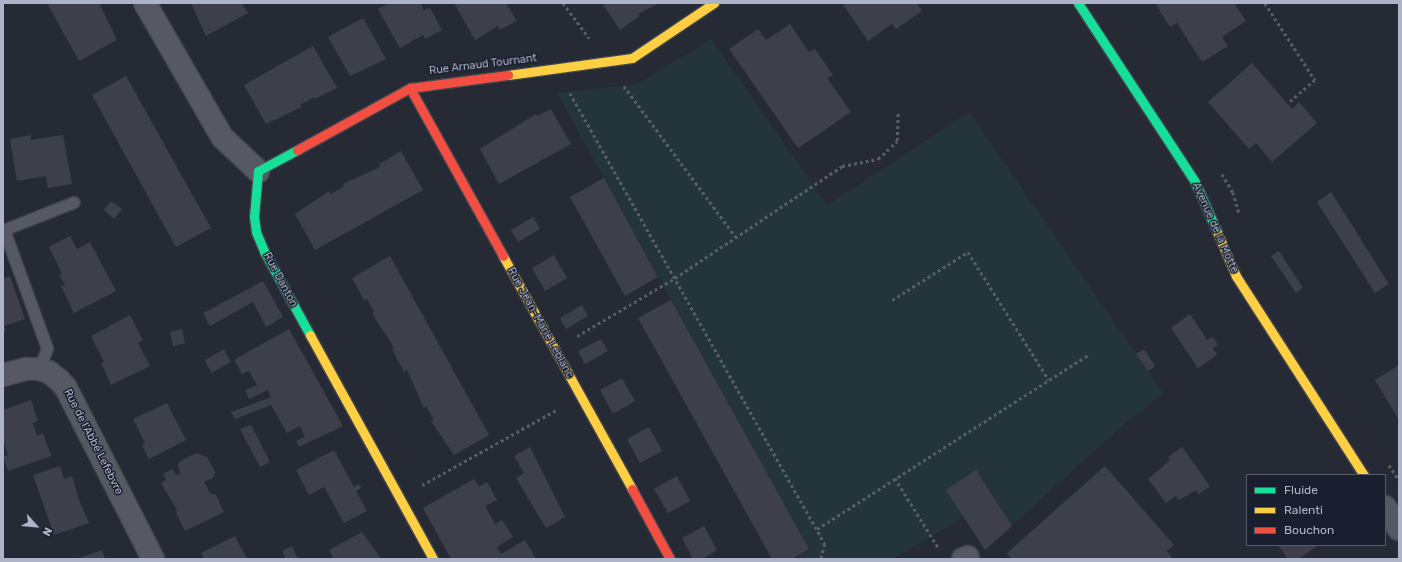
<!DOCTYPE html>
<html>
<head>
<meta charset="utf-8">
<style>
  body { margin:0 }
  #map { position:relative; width:1402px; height:562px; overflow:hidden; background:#262a35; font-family:Rubik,sans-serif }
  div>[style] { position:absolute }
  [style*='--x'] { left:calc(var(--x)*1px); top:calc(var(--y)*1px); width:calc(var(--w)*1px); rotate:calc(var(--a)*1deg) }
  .green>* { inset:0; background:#23343b }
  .building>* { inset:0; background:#3d404b }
  .path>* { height:2.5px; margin-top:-1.25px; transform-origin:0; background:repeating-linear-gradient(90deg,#585d66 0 3px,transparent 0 6px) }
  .roads { filter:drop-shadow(1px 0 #42454e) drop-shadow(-1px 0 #42454e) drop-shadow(0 1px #42454e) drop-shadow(0 -1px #42454e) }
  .lane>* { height:11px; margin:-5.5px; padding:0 5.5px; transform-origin:5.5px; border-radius:5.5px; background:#565862 }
  .street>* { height:22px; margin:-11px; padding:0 11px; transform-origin:11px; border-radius:11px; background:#565862 }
  .fast>* { height:9px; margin:-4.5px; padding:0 4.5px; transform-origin:4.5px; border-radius:4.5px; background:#16e098 }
  .slow>* { height:9px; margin:-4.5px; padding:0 4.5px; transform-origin:4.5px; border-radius:4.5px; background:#ffcf43 }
  .jam>* { height:9px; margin:-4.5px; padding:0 4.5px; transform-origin:4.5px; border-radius:4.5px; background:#f24e42 }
  span { translate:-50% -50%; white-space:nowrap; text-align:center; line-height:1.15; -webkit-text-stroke:3px #191f2f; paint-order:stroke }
  .street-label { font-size:11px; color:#aeb4c7 }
  .frame { position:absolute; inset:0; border:4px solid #aeb4c7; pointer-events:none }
  .legend { position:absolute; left:1246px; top:474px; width:140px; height:72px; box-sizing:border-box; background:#191f2f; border:1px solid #555b6c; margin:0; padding:5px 7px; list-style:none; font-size:12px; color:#aeb4c7 }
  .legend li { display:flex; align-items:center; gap:8px; height:20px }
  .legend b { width:20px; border:1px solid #555b6c }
  .north { position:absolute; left:16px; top:506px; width:40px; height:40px; -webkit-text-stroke:3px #191f2f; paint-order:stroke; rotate:117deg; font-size:11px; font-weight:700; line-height:16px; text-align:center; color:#aeb4c7 }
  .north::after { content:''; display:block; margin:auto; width:14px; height:18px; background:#aeb4c7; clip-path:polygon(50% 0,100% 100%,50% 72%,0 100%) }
</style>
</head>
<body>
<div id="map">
  <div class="green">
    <i style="clip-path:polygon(711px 39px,827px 205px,969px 112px,1163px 393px,1115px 432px,985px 550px,964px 517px,893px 559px,795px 559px,809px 549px,557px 93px,637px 84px)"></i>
  </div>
  <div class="building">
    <i style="clip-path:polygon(47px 3px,99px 3px,117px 40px,79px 61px)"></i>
    <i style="clip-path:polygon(191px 3px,242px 3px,248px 13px,206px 36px)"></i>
    <i style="clip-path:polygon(389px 3px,420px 3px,424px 10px,430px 8px,442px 30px,425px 39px,423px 35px,400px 48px,378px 9px)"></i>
    <i style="clip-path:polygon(454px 3px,506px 3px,517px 21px,500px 30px,498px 26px,475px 40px)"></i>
    <i style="clip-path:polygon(602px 3px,659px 3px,638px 14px,640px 16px,620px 30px)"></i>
    <i style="clip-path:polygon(842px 3px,921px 3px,918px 5px,922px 11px,896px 29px,892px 24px,868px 41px)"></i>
    <i style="clip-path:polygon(1155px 3px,1234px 3px,1246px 21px,1222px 37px,1228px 46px,1202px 62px,1177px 23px,1170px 27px)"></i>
    <i style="clip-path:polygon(363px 18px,386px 59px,350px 76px,328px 37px)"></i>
    <i style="clip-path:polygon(790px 24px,809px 52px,815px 49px,833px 75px,827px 78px,851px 112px,798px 148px,729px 49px,758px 29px,766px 40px)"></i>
    <i style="clip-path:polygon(313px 46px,337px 88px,315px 99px,314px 97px,300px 105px,302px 107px,266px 124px,244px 85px)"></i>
    <i style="clip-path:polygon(1252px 63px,1292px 109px,1299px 102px,1317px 123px,1272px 162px,1256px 143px,1249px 149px,1208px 102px)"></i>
    <i style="clip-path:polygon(126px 76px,211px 228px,176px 247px,92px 95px)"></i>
    <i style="clip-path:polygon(551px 109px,571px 144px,499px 184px,480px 149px,536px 114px,537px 116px)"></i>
    <i style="clip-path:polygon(31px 135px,31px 140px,63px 135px,72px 184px,48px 188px,46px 176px,17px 181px,10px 139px)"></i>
    <i style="clip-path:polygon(401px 151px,423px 190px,315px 250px,295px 214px,329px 191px,331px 194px,344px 186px,343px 184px,380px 167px,379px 164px)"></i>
    <i style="clip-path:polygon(604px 178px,658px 277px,625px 296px,570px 197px)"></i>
    <i style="clip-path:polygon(1331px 192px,1389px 284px,1375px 293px,1317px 202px)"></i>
    <i style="clip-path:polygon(111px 201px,122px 209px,114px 219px,104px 210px)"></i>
    <i style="clip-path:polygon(533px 217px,540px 229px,518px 242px,511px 230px)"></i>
    <i style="clip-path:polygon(70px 236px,77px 249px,90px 242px,116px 291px,74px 313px,61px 286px,65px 285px,59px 275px,62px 274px,49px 247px)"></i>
    <i style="clip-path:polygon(1279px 251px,1303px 288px,1296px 293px,1271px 256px)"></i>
    <i style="clip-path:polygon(554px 255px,567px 278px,545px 291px,532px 268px)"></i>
    <i style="clip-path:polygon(390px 256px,489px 435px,454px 455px,431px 421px,434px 420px,426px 406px,424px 408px,407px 370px,404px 372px,392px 349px,394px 348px,372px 313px,374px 312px,367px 299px,364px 300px,352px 278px)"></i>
    <i style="clip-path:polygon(10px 276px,25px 319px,4px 326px,6px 332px,3px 333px,3px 279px)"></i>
    <i style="clip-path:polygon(263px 281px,283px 317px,266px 327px,253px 302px,210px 326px,203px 313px)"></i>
    <i style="clip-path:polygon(671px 300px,809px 549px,792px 559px,772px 559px,638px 318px)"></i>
    <i style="clip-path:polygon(582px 305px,588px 316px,566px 329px,560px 318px)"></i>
    <i style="clip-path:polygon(1190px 314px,1207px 340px,1213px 337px,1218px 345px,1213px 348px,1217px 355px,1198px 368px,1171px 328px)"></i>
    <i style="clip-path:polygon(130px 315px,143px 340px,138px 343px,150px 366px,111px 385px,101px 363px,104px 362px,91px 336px)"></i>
    <i style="clip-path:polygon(182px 329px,185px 343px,173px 346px,170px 332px)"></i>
    <i style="clip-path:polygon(289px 329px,343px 426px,299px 447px,296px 441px,305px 437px,300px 426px,287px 433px,271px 405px,235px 419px,231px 412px,271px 397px,268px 390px,249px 399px,245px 390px,257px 385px,249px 371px,242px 374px,234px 360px)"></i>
    <i style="clip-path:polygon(601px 339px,608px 351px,585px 364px,578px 351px)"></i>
    <i style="clip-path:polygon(224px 349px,231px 362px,211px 373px,205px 360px)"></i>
    <i style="clip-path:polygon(1144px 349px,1155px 366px,1148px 371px,1136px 354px)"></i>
    <i style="clip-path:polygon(1399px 365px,1399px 420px,1375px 380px)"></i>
    <i style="clip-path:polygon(622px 378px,635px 401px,613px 414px,600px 390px)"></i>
    <i style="clip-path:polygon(31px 400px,38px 421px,33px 423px,37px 436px,43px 433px,51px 456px,8px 471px,3px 457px,8px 455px,3px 440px,3px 410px)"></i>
    <i style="clip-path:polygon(167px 403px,186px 440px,149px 459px,142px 445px,145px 443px,133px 419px)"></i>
    <i style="clip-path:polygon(251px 425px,270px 462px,260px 467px,240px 429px)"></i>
    <i style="clip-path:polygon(649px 427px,662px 451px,640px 463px,627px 439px)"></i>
    <i style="clip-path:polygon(530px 447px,565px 517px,546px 528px,516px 478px,524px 473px,514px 456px)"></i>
    <i style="clip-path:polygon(1182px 447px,1210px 486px,1199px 494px,1196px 490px,1179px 500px,1176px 496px,1166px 503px,1148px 479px,1170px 460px,1168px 457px)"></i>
    <i style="clip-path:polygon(334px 450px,354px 487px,359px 484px,361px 488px,356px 491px,367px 511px,344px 523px,324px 487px,309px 495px,296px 470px)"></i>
    <i style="clip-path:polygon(196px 453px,207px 457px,215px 472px,213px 478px,204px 482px,210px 493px,216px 495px,224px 512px,185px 531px,175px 511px,177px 510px,161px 483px,166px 480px,163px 474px,173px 469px,176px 475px,181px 473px,178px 467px,179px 462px)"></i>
    <i style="clip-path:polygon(60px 466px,64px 479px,72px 476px,79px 500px,89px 523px,54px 535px,33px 475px)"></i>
    <i style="clip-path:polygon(1105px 466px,1174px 545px,1167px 551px,1173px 559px,1012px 559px,1007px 553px)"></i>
    <i style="clip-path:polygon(976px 470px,1012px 526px,985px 550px,946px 490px)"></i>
    <i style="clip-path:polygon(677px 476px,690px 501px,668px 513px,654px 489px)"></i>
    <i style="clip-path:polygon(474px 479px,479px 487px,487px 482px,497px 500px,485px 506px,495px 524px,502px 520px,513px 537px,497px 547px,501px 554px,525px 540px,536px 559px,451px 559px,423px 508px)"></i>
    <i style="clip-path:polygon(704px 526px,717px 550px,702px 559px,693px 559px,682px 538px)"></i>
    <i style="clip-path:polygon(362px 532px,381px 559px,334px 559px,329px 550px)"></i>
    <i style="clip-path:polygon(235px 536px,247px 559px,204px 559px,201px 553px)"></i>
    <i style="clip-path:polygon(1278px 545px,1319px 545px,1298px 559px,1288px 559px)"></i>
    <i style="clip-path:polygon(292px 546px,298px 559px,286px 559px,282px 551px)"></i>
    <i style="clip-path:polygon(102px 550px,105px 559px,76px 559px)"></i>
  </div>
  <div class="path">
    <i style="--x:563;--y:3;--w:44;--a:53.4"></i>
    <i style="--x:1265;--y:3;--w:92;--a:57"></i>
    <i style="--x:1315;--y:80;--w:35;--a:139"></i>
    <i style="--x:624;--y:86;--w:187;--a:53.5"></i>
    <i style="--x:570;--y:93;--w:518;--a:60.52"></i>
    <i style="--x:825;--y:544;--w:16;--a:105"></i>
    <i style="--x:1222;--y:174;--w:21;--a:59"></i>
    <i style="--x:1233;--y:192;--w:22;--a:74"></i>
    <i style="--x:892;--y:300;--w:90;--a:-32.3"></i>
    <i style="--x:968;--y:252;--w:151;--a:57.7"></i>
    <i style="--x:577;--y:336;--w:114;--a:-30.6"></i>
    <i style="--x:675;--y:278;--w:201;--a:-33.8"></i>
    <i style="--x:842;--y:166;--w:37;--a:-11"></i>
    <i style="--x:878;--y:159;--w:26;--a:-43"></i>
    <i style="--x:897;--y:141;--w:29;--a:-88"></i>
    <i style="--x:1389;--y:465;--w:18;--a:56"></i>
    <i style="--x:895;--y:478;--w:84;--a:58.2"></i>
    <i style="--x:422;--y:485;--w:156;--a:-29.2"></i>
    <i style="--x:817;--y:529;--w:324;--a:-32.7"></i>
  </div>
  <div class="roads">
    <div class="lane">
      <i style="--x:3;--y:230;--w:76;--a:-21.5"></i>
      <i style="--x:4;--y:230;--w:126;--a:70"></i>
      <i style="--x:47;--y:348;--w:22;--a:111"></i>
    </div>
    <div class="street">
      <i style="--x:145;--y:3;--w:155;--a:60.1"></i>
      <i style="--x:222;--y:137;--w:50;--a:43.4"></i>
      <i style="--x:3;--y:375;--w:24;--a:-15"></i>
      <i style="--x:26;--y:369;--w:13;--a:0"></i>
      <i style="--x:39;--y:369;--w:10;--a:17"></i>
      <i style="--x:49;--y:372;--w:13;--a:39"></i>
      <i style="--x:59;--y:380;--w:11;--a:49"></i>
      <i style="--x:66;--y:388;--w:192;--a:63"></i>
      <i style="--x:1385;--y:507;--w:26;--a:58"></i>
      <i style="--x:963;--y:559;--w:5;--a:-22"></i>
    </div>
    <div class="fast">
      <i style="--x:1078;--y:3;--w:214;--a:56.8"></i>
      <i style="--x:1195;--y:182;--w:57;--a:66.1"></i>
      <i style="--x:297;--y:150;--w:44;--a:151.7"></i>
      <i style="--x:258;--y:171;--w:46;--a:95"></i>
      <i style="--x:254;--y:217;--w:15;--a:82"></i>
      <i style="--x:256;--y:232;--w:23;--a:67"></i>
      <i style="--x:265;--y:253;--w:94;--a:61.2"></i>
    </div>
    <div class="slow">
      <i style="--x:508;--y:75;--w:125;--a:-7.8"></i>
      <i style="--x:632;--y:58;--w:99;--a:-33.9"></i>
      <i style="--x:1218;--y:234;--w:46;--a:66.8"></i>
      <i style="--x:1236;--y:276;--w:237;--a:57.3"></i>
      <i style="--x:503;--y:256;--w:266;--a:61"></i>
      <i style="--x:310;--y:335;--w:256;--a:61.2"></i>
    </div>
    <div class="jam">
      <i style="--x:410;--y:88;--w:192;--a:61"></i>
      <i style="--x:297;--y:150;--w:129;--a:-28.8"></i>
      <i style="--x:410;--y:88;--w:99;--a:-7.6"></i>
      <i style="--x:632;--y:489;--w:80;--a:61.5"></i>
    </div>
  </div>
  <div class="street-label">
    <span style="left:483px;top:65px;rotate:-7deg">Rue Arnaud Tournant</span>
    <span style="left:1215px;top:228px;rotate:66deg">Avenue de la Motte</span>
    <span style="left:280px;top:280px;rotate:62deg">Rue Danton</span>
    <span style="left:540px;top:323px;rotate:61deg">Rue Jean-Marie Leblanc</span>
    <span style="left:93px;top:442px;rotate:63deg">Rue de l'Abbé Lefebvre</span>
  </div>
  <div class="frame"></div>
  <ul class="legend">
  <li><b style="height:5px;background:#16e098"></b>Fluide</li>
  <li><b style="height:5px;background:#ffcf43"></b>Ralenti</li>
  <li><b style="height:5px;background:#f24e42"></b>Bouchon</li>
  </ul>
  <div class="north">N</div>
</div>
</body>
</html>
